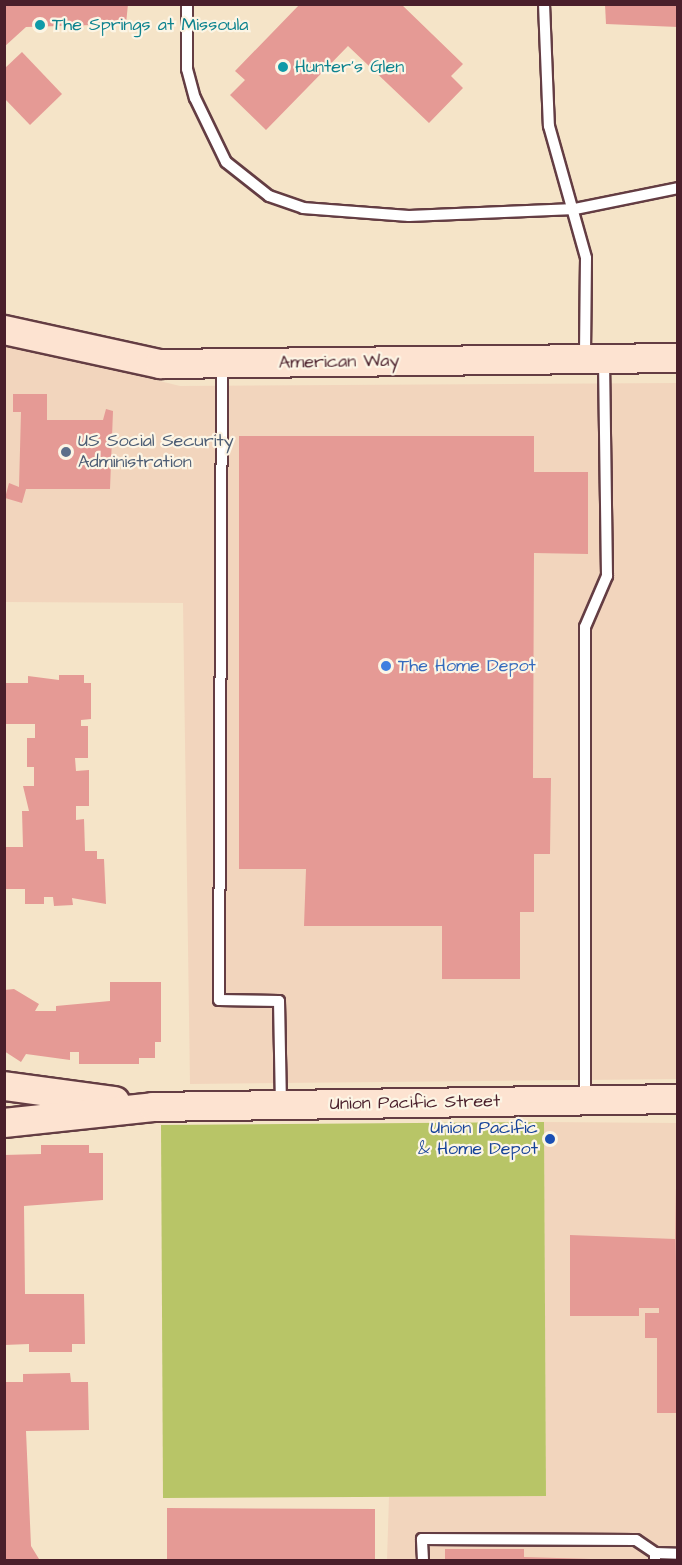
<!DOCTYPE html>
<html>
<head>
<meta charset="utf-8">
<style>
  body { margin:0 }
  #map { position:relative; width:682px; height:1565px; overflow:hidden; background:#f5e4c8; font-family:"Architects Daughter",sans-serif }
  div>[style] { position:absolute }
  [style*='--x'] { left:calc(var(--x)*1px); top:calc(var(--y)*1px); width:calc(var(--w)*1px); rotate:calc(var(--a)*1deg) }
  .built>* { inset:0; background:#f2d5bd }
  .green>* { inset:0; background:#b8c567 }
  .building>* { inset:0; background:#e59a95 }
  .roads { filter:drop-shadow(2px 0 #643d43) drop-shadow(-2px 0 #643d43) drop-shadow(0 2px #643d43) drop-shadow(0 -2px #643d43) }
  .lane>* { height:10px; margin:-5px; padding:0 5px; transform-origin:5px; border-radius:5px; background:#fff }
  .secondary>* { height:28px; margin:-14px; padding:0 14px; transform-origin:14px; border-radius:14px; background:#fde3d1 }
  .dots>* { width:16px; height:16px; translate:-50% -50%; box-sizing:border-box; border:3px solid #fcf5e5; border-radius:50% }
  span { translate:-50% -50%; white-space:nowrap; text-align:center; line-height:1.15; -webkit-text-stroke:4.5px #fcf5e5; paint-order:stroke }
  .culture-label { font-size:18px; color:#0d838f }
  .left { translate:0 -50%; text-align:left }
  .street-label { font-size:18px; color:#4a1f2b }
  .service-label { font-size:18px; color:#4e5e75 }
  .shop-label { font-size:18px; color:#366cbe }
  .transit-label { font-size:18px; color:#164399 }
  .right { translate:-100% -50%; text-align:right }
  .frame { position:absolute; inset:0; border:6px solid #4a1f2b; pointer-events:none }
</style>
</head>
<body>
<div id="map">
  <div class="built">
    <i style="clip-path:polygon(4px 343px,180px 386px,677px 383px,677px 1079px,190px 1084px,183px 603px,5px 602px)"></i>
    <i style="clip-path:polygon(544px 1122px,677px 1123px,677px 1560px,387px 1560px,389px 1497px,546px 1496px)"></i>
  </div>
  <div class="green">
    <i style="clip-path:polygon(544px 1122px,546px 1496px,163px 1498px,161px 1125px)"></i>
  </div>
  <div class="building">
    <i style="clip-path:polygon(4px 4px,128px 4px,126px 24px,26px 27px,4px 47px)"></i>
    <i style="clip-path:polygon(300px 4px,401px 4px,463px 64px,451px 76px,463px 88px,429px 123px,348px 46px,266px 130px,230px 95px,245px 80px,235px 71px)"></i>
    <i style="clip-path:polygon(605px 4px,678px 4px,678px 27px,606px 24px)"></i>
    <i style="clip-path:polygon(22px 52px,62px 94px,30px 125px,4px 98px,4px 69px)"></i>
    <i style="clip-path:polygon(13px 394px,47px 394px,47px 420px,103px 420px,106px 409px,113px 411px,110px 489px,26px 489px,22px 503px,5px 498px,9px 483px,19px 487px,21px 412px,13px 412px)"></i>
    <i style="clip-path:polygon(239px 436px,534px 436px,534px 472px,588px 472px,588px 554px,534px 553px,533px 778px,551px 778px,550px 854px,534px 854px,534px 912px,520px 912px,520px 979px,442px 979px,442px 926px,304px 926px,306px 869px,239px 869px)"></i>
    <i style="clip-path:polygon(59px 675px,84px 675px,84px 683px,91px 683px,91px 719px,81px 720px,81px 726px,88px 726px,88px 758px,75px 758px,76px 771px,89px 770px,89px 806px,76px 806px,76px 820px,84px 819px,85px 851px,97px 851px,97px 859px,104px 859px,106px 904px,72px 898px,73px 905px,54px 906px,53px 897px,44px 897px,44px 904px,25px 904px,25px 889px,4px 889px,4px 847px,23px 847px,22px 811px,29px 811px,23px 786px,34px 786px,34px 767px,27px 767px,27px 738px,35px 738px,35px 724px,4px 724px,4px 683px,28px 683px,28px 676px,59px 680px)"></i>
    <i style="clip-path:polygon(110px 982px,161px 982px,161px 1042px,155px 1042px,155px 1058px,139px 1058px,139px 1064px,79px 1064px,79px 1052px,70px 1052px,70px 1060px,26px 1054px,21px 1062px,4px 1051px,4px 990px,14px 989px,39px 1004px,35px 1011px,56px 1011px,56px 1006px,110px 1001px)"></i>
    <i style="clip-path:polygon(41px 1145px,89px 1145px,89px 1153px,103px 1153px,103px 1200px,24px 1206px,25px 1294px,84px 1294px,85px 1344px,72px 1344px,72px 1352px,29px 1352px,29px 1344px,4px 1345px,4px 1155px,41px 1154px)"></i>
    <i style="clip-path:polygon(675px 1186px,678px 1413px,657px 1413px,657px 1338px,645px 1338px,645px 1313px,659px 1313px,659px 1308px,639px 1308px,639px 1316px,570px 1316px,570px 1235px,675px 1239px)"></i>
    <i style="clip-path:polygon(70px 1373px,71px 1382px,88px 1382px,89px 1430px,26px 1431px,31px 1546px,39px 1559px,49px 1560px,4px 1560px,4px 1382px,23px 1382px,23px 1374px)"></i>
    <i style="clip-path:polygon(167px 1508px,375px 1509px,375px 1560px,167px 1560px)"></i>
    <i style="clip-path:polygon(445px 1549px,524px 1549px,524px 1557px,624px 1560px,445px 1560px)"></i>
  </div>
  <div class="roads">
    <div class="lane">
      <i style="--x:187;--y:4;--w:65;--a:90"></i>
      <i style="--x:187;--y:69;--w:30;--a:75"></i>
      <i style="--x:195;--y:98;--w:71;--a:64.2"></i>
      <i style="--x:226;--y:162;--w:55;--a:38.3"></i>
      <i style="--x:269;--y:196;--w:36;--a:19"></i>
      <i style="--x:303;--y:208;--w:106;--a:4.3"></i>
      <i style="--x:409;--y:216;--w:166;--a:-2.4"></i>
      <i style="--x:575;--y:209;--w:105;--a:-11.5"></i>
      <i style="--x:544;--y:4;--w:122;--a:87.7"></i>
      <i style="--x:549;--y:126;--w:137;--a:74.3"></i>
      <i style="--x:586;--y:258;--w:101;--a:90.6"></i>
      <i style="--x:222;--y:363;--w:637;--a:90.27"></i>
      <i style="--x:219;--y:1000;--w:60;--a:1"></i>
      <i style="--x:279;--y:1001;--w:104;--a:88.9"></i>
      <i style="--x:585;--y:1098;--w:471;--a:-90"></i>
      <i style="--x:585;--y:627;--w:56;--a:-66.7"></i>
      <i style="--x:607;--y:576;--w:217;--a:-90.8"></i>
      <i style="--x:423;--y:1560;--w:21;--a:-93"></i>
      <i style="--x:422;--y:1539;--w:214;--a:0.3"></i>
      <i style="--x:636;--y:1540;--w:23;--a:34"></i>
      <i style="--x:655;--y:1560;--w:7;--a:-90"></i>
      <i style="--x:655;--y:1553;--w:23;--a:2"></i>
    </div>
    <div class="secondary">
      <i style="--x:4;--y:330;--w:160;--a:12.3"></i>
      <i style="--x:160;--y:364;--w:518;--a:-0.66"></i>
      <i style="--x:4;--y:1086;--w:112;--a:7.7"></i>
      <i style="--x:4;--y:1123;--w:150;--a:-6.1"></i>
      <i style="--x:153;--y:1107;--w:525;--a:-0.87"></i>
    </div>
  </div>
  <div class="dots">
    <i style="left:40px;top:25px;background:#0f9aa8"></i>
    <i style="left:283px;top:67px;background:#0f9aa8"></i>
    <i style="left:66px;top:452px;background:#5c6f8a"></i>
    <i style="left:386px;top:666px;background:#3f7fe0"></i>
    <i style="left:550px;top:1139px;background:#1a4fb4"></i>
  </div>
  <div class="culture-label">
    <span class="left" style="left:52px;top:25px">The Springs at Missoula</span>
    <span class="left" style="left:295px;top:67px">Hunter's Glen</span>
  </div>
  <div class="street-label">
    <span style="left:339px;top:362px;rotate:-1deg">American Way</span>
    <span style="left:415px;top:1103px;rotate:-1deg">Union Pacific Street</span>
  </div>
  <div class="service-label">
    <span class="left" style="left:78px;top:452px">US Social Security<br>Administration</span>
  </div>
  <div class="shop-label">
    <span class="left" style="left:398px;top:666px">The Home Depot</span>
  </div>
  <div class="transit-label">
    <span class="right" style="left:538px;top:1139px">Union Pacific<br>&amp; Home Depot</span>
  </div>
  <div class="frame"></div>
</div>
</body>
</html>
